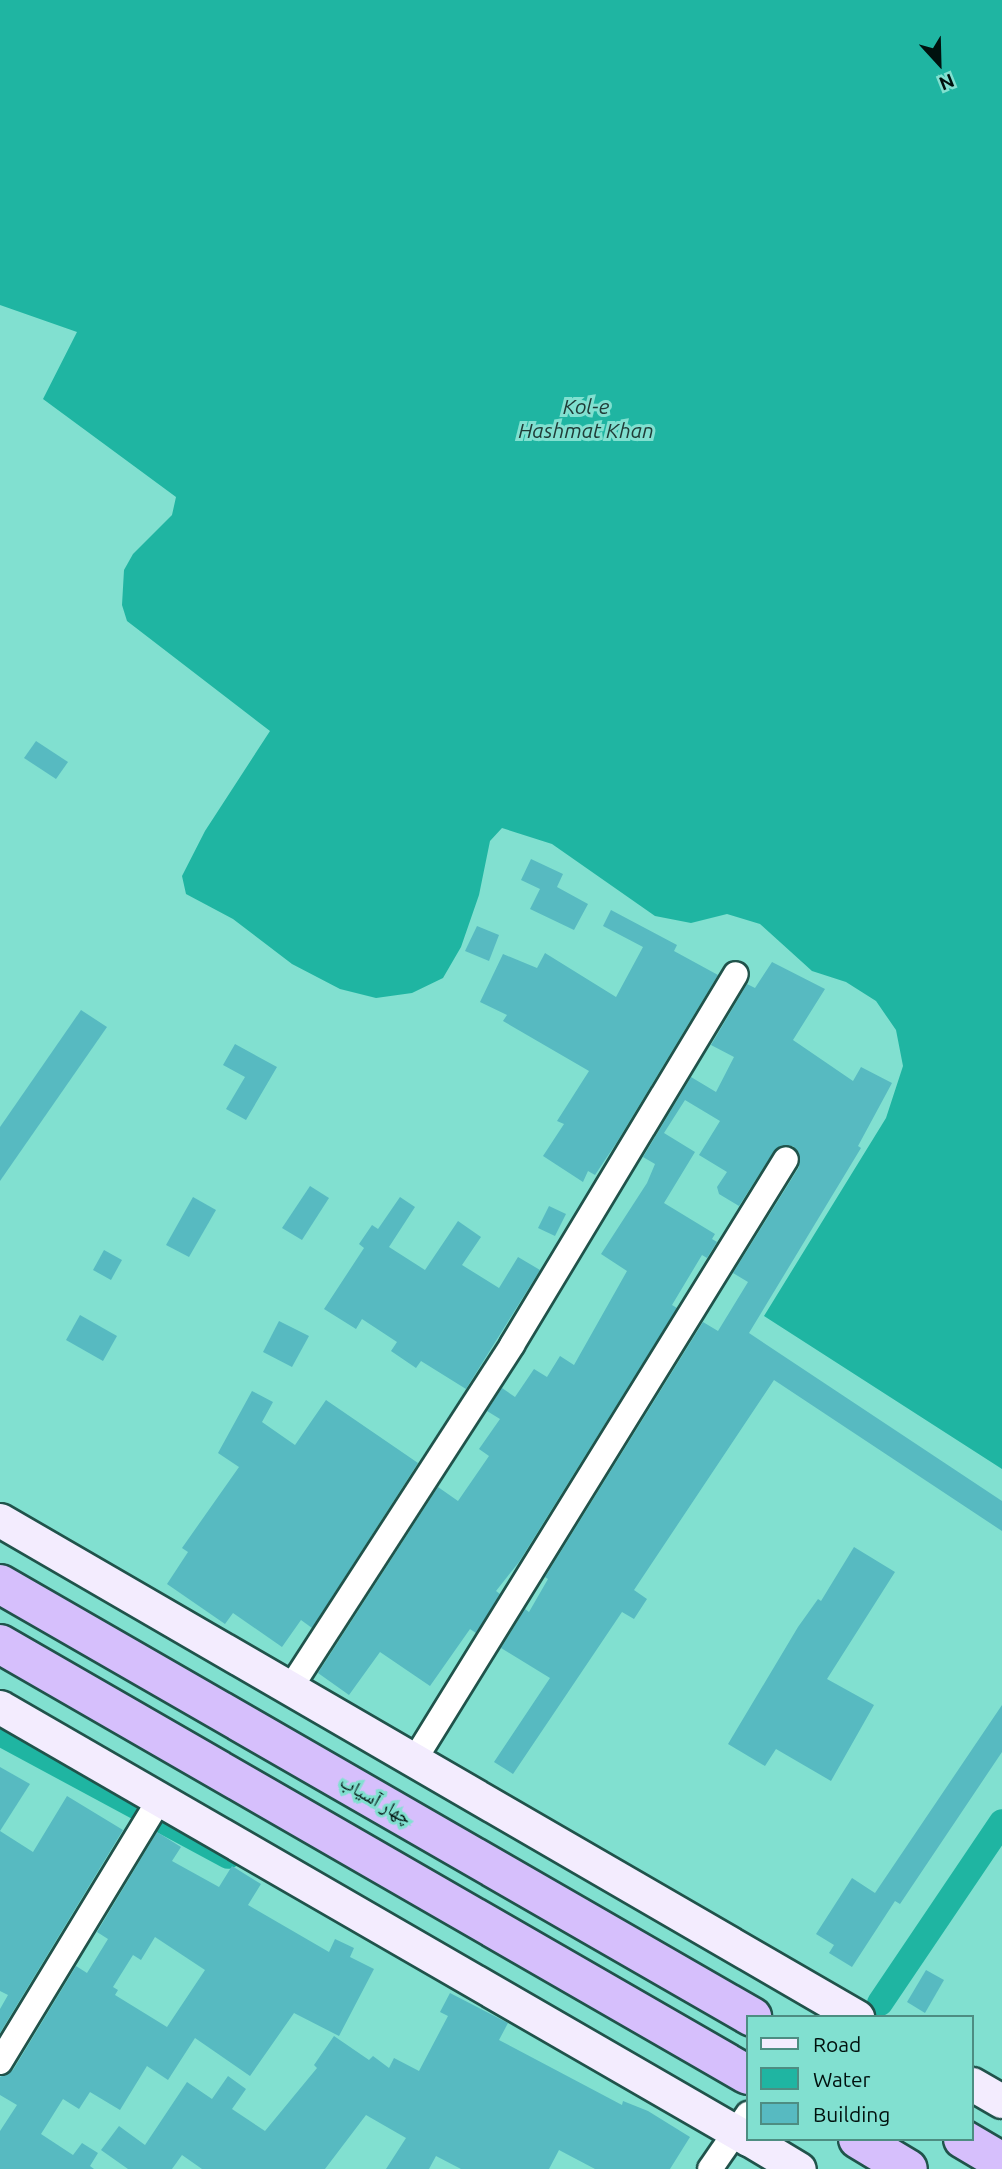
<!DOCTYPE html>
<html>
<head>
<meta charset="utf-8">
<style>
  body { margin:0 }
  #map { position:relative; width:1002px; height:2169px; overflow:hidden; background:#81e0d0; font-family:Ubuntu,"Noto Naskh Arabic",sans-serif }
  div>[style] { position:absolute }
  [style*='--x'] { left:calc(var(--x)*1px); top:calc(var(--y)*1px); width:calc(var(--w)*1px); rotate:calc(var(--a)*1deg) }
  .water>* { inset:0; background:#1fb5a2 }
  .canal>* { height:26px; margin:-13px; padding:0 13px; transform-origin:13px; border-radius:13px; background:#1fb5a2 }
  .building>* { inset:0; background:#57bac1 }
  .roads { filter:drop-shadow(2px 0 #20534b) drop-shadow(-2px 0 #20534b) drop-shadow(0 2px #20534b) drop-shadow(0 -2px #20534b) }
  .street>* { height:24px; margin:-12px; padding:0 12px; transform-origin:12px; border-radius:12px; background:#fff }
  .secondary>* { height:33px; margin:-16.5px; padding:0 16.5px; transform-origin:16.5px; border-radius:16.5px; background:#f3ecfe }
  .highway>* { height:38px; margin:-19px; padding:0 19px; transform-origin:19px; border-radius:19px; background:#d6bffc }
  span { translate:-50% -50%; white-space:nowrap; text-align:center; line-height:1.15; -webkit-text-stroke:6px #81e0d0; paint-order:stroke }
  .street-label { font-size:19px; color:#00110e }
  .water-label { font-size:21px; color:#203d38; font-style:italic }
  .legend { position:absolute; left:746px; top:2015px; width:228px; height:126px; box-sizing:border-box; background:#81e0d0; border:2px solid #4d8d82; margin:0; padding:9px 12px; list-style:none; font-size:21px; color:#00110e }
  .legend li { display:flex; align-items:center; gap:14px; height:35px }
  .legend b { width:35px; border:2px solid #4d8d82 }
  .north { position:absolute; left:904px; top:28px; width:70px; height:70px; -webkit-text-stroke:5px #81e0d0; paint-order:stroke; rotate:158deg; font-size:19px; font-weight:700; line-height:28px; text-align:center; color:#00110e }
  .north::after { content:''; display:block; margin:auto; width:24px; height:32px; background:#00110e; clip-path:polygon(50% 0,100% 100%,50% 72%,0 100%) }
</style>
</head>
<body>
<div id="map">
  <div class="water">
    <i style="clip-path:polygon(0 0,1002px 0,1002px 1469px,764px 1316px,886px 1118px,903px 1066px,896px 1030px,876px 1001px,846px 982px,812px 971px,760px 924px,727px 914px,691px 923px,655px 916px,552px 844px,502px 828px,490px 841px,479px 895px,461px 947px,443px 978px,412px 993px,376px 998px,340px 989px,292px 964px,233px 919px,186px 894px,182px 876px,205px 831px,270px 731px,127px 621px,122px 605px,124px 570px,133px 554px,172px 515px,176px 497px,43px 399px,77px 332px,0 305px)"></i>
  </div>
  <div class="canal">
    <i style="--x:0;--y:1733;--w:259;--a:28.3"></i>
    <i style="--x:880;--y:2003;--w:218;--a:-56"></i>
  </div>
  <div class="building">
    <i style="clip-path:polygon(36px 741px,68px 762px,56px 779px,24px 758px)"></i>
    <i style="clip-path:polygon(531px 859px,563px 874px,557px 887px,588px 904px,574px 930px,530px 909px,540px 889px,521px 880px)"></i>
    <i style="clip-path:polygon(611px 910px,677px 945px,674px 951px,718px 975px,617px 1142px,595px 1175px,588px 1171px,583px 1182px,543px 1156px,564px 1124px,557px 1121px,589px 1071px,503px 1021px,507px 1015px,480px 1002px,503px 954px,537px 968px,545px 953px,616px 997px,643px 947px,603px 926px)"></i>
    <i style="clip-path:polygon(477px 926px,499px 935px,489px 961px,465px 951px)"></i>
    <i style="clip-path:polygon(772px 962px,825px 989px,793px 1040px,853px 1081px,861px 1067px,892px 1083px,858px 1146px,861px 1148px,749px 1333px,1002px 1501px,1002px 1531px,774px 1380px,634px 1590px,647px 1599px,634px 1619px,622px 1612px,513px 1774px,494px 1762px,550px 1678px,501px 1648px,525px 1609px,529px 1612px,548px 1579px,545px 1577px,703px 1322px,718px 1331px,748px 1282px,733px 1273px,799px 1167px,799px 1153px,793px 1146px,780px 1146px,774px 1151px,739px 1206px,719px 1194px,717px 1187px,727px 1172px,699px 1155px,720px 1121px,685px 1100px,664px 1133px,695px 1152px,664px 1203px,715px 1234px,712px 1239px,717px 1242px,707px 1258px,702px 1255px,672px 1305px,677px 1308px,519px 1562px,496px 1591px,500px 1594px,476px 1633px,470px 1629px,430px 1686px,380px 1652px,349px 1695px,318px 1673px,438px 1487px,458px 1501px,489px 1456px,479px 1449px,500px 1419px,487px 1411px,502px 1388px,515px 1397px,534px 1369px,547px 1377px,560px 1356px,574px 1365px,627px 1271px,601px 1254px,647px 1183px,655px 1164px,643px 1157px,691px 1077px,716px 1092px,734px 1057px,711px 1045px,747px 984px,755px 988px)"></i>
    <i style="clip-path:polygon(81px 1010px,107px 1027px,0 1181px,0 1127px)"></i>
    <i style="clip-path:polygon(235px 1044px,277px 1067px,246px 1120px,226px 1109px,245px 1077px,223px 1065px)"></i>
    <i style="clip-path:polygon(310px 1186px,329px 1198px,302px 1240px,282px 1228px)"></i>
    <i style="clip-path:polygon(193px 1197px,216px 1210px,189px 1257px,166px 1245px)"></i>
    <i style="clip-path:polygon(400px 1197px,415px 1207px,389px 1247px,425px 1270px,458px 1221px,481px 1237px,462px 1265px,499px 1288px,518px 1257px,540px 1270px,466px 1389px,421px 1361px,416px 1368px,391px 1351px,397px 1342px,362px 1319px,356px 1329px,324px 1309px,364px 1248px,359px 1244px,372px 1225px,378px 1229px)"></i>
    <i style="clip-path:polygon(549px 1206px,566px 1214px,555px 1236px,538px 1228px)"></i>
    <i style="clip-path:polygon(104px 1250px,122px 1260px,111px 1280px,93px 1270px)"></i>
    <i style="clip-path:polygon(80px 1315px,117px 1336px,103px 1361px,66px 1340px)"></i>
    <i style="clip-path:polygon(279px 1321px,309px 1336px,292px 1367px,263px 1352px)"></i>
    <i style="clip-path:polygon(252px 1391px,273px 1402px,262px 1422px,295px 1445px,326px 1400px,418px 1463px,312px 1628px,301px 1620px,282px 1647px,233px 1613px,225px 1624px,167px 1584px,188px 1552px,182px 1548px,239px 1467px,218px 1453px)"></i>
    <i style="clip-path:polygon(854px 1547px,895px 1572px,827px 1679px,874px 1705px,831px 1781px,776px 1749px,765px 1766px,728px 1744px,798px 1627px,818px 1599px,821px 1601px)"></i>
    <i style="clip-path:polygon(1002px 1705px,1002px 1752px,900px 1904px,895px 1901px,852px 1967px,829px 1953px,834px 1945px,816px 1934px,852px 1878px,875px 1893px)"></i>
    <i style="clip-path:polygon(0 1767px,30px 1784px,0 1831px)"></i>
    <i style="clip-path:polygon(67px 1796px,123px 1830px,0 2033px,0 2009px,8px 1995px,0 1991px,0 1831px,33px 1852px)"></i>
    <i style="clip-path:polygon(evenodd,157px 1832px,181px 1847px,172px 1861px,219px 1887px,232px 1866px,261px 1884px,248px 1905px,329px 1952px,335px 1939px,354px 1948px,350px 1957px,374px 1969px,339px 2036px,294px 2013px,250px 2076px,195px 2038px,168px 2080px,147px 2066px,120px 2110px,90px 2092px,79px 2109px,63px 2099px,41px 2134px,73px 2155px,82px 2143px,98px 2153px,90px 2166px,94px 2169px,0 2169px,0 2131px,17px 2105px,0 2095px,0 2077px,13px 2070px,76px 1966px,87px 1973px,108px 1939px,97px 1932px,157px 1832px,155px 1937px,205px 1970px,167px 2027px,115px 1995px,118px 1990px,113px 1987px,133px 1955px,141px 1960px,155px 1937px)"></i>
    <i style="clip-path:polygon(926px 1970px,944px 1980px,925px 2013px,907px 2002px)"></i>
    <i style="clip-path:polygon(450px 1993px,508px 2023px,499px 2040px,622px 2105px,623px 2101px,648px 2111px,690px 2137px,670px 2169px,595px 2169px,559px 2150px,549px 2169px,461px 2169px,436px 2156px,429px 2169px,386px 2169px,406px 2138px,366px 2115px,325px 2169px,202px 2169px,182px 2155px,172px 2169px,128px 2169px,101px 2150px,119px 2126px,145px 2145px,187px 2082px,212px 2099px,228px 2076px,246px 2089px,232px 2109px,265px 2131px,317px 2068px,314px 2065px,334px 2036px,369px 2060px,373px 2056px,389px 2068px,394px 2058px,419px 2071px,448px 2016px,440px 2012px)"></i>
  </div>
  <div class="roads">
    <div class="street">
      <i style="--x:291;--y:1687;--w:407;--a:-57.1"></i>
      <i style="--x:512;--y:1345;--w:433;--a:-58.9"></i>
      <i style="--x:415;--y:1759;--w:705;--a:-58.27"></i>
      <i style="--x:0;--y:2062;--w:308;--a:-58.7"></i>
      <i style="--x:710;--y:2169;--w:67;--a:-55.4"></i>
    </div>
    <div class="secondary">
      <i style="--x:0;--y:1520;--w:991;--a:30.11"></i>
      <i style="--x:0;--y:1707;--w:864;--a:30.01"></i>
      <i style="--x:972;--y:2084;--w:34;--a:30"></i>
      <i style="--x:749;--y:2139;--w:58;--a:31"></i>
    </div>
    <div class="highway">
      <i style="--x:0;--y:1584;--w:868;--a:29.93"></i>
      <i style="--x:0;--y:1644;--w:863;--a:29.95"></i>
      <i style="--x:858;--y:2139;--w:58;--a:31"></i>
      <i style="--x:963;--y:2139;--w:45;--a:30.5"></i>
    </div>
  </div>
  <div class="street-label">
    <span style="left:376px;top:1800px;rotate:30deg">چهار آسیاب</span>
  </div>
  <div class="water-label">
    <span style="left:586px;top:418px">Kol-e<br>Hashmat Khan</span>
  </div>
  <ul class="legend">
  <li><b style="height:9px;background:#f3ecfe"></b>Road</li>
  <li><b style="height:19px;background:#1fb5a2"></b>Water</li>
  <li><b style="height:19px;background:#57bac1"></b>Building</li>
  </ul>
  <div class="north">N</div>
</div>
</body>
</html>
